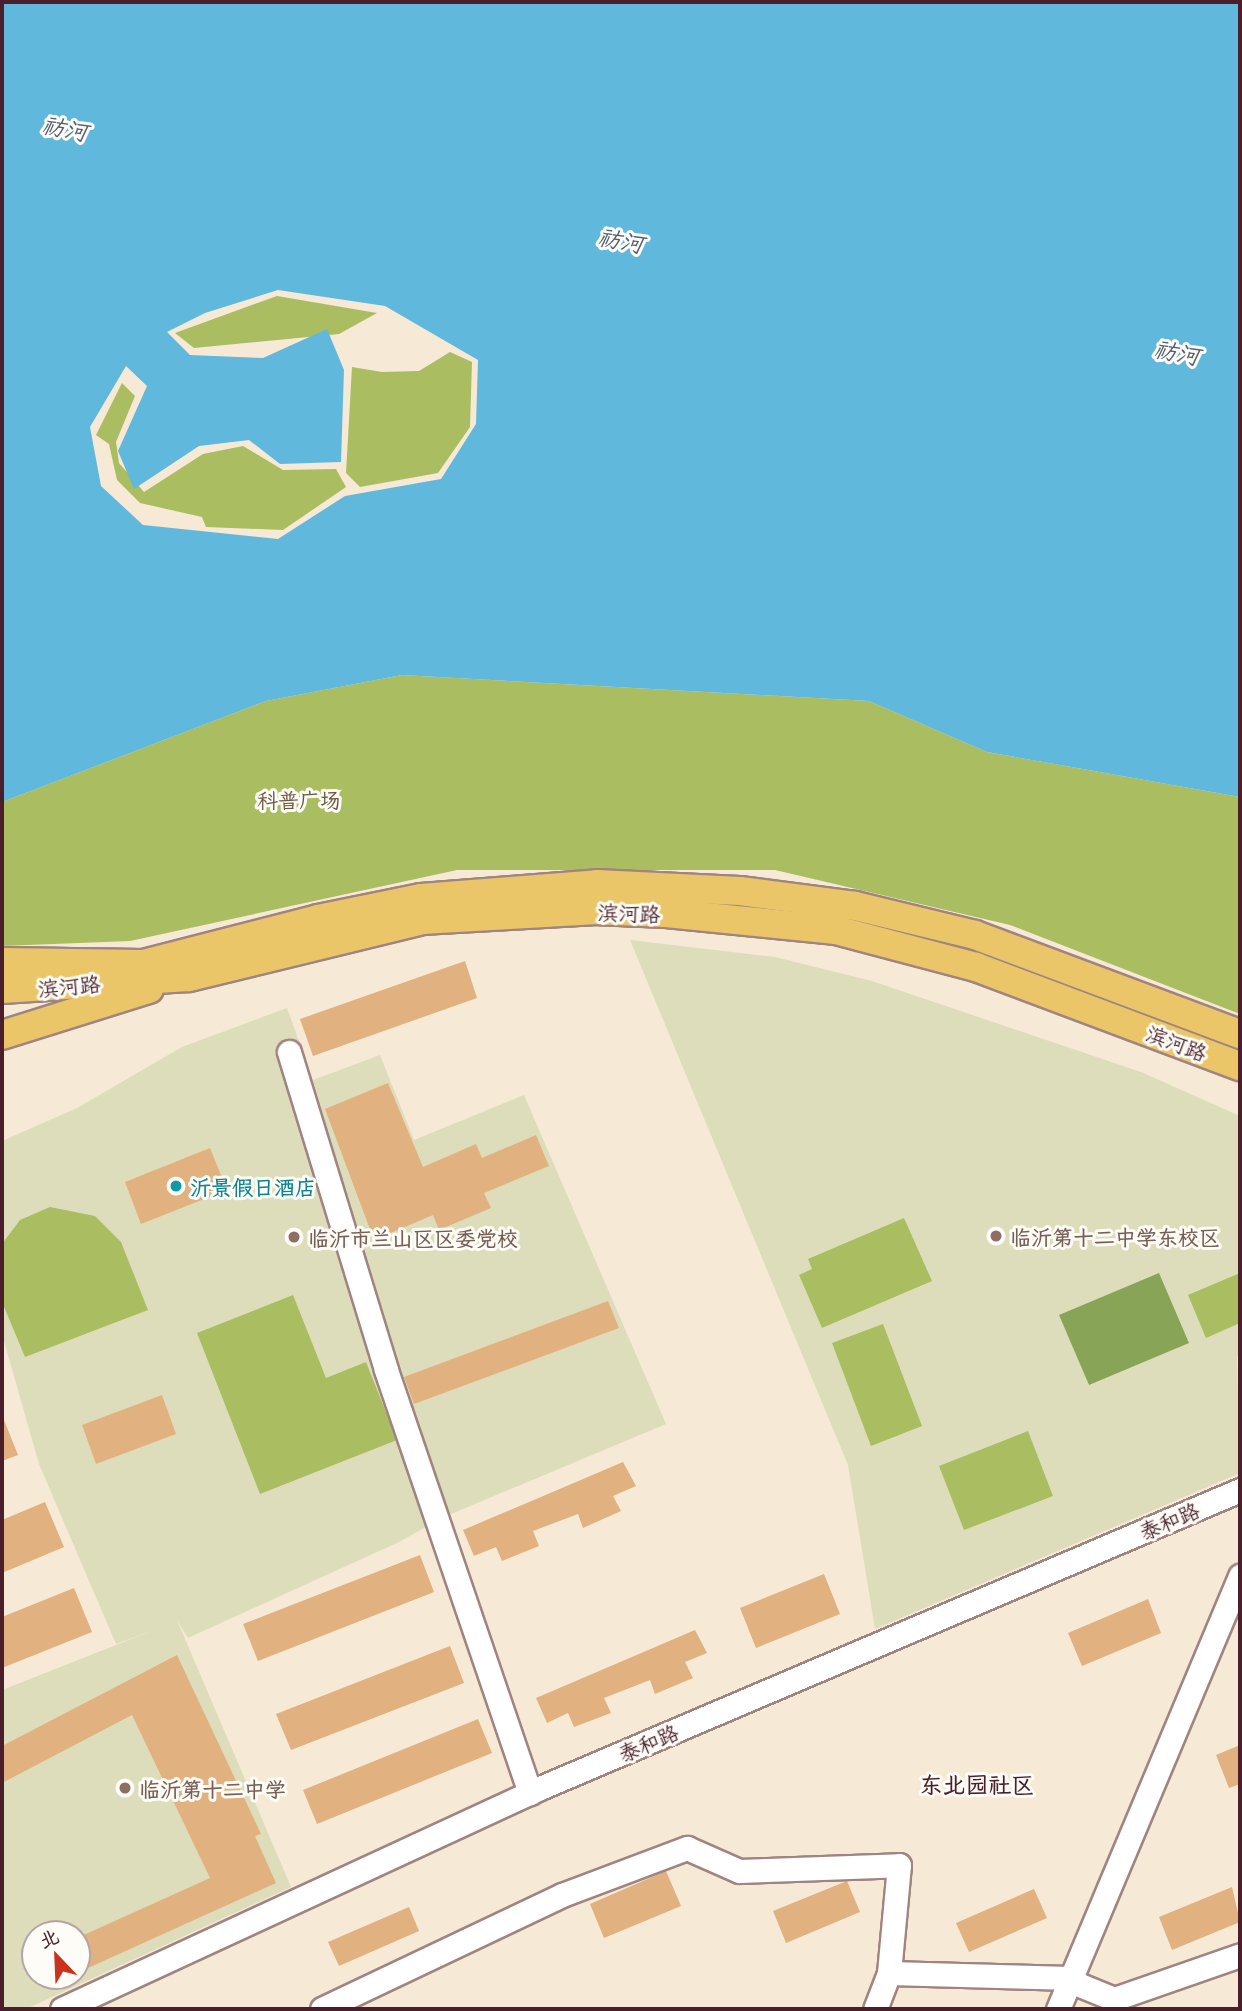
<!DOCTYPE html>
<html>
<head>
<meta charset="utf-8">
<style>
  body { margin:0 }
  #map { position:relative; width:1242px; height:2011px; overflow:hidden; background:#f6e9d6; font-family:"Playpen Sans","LXGW WenKai TC",sans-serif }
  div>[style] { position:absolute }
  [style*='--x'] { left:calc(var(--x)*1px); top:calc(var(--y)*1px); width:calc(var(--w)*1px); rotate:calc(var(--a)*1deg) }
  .built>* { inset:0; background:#deddbb }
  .green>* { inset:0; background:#aabd61 }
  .forest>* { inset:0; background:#87a457 }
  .water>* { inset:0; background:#60b8dd }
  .building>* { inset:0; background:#e1b180 }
  .roads { filter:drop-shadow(2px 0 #a08480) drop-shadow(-2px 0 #a08480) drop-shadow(0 2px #a08480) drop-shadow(0 -2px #a08480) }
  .minor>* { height:23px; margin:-11.5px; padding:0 11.5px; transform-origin:11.5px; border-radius:11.5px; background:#fff }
  .major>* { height:28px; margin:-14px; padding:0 14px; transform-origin:14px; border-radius:14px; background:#ebc669 }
  .dots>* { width:19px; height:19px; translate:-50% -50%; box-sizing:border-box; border:4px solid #fdfcf7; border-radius:50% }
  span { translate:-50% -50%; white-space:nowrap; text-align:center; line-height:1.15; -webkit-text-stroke:6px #fdfcf7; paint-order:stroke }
  .park-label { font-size:21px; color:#6c563e }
  .street-label { font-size:21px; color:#4a1f2b }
  .culture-label { font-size:21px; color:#0d838f; font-weight:700 }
  .left { translate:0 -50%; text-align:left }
  .education-label { font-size:21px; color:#785e54; font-weight:700 }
  .water-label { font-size:23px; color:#535c72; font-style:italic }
  .neighbourhood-label { font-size:23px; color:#4a1f2b; font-weight:700 }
  .frame { position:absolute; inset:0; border:4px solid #4a1f2b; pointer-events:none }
  .north { position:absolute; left:21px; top:1920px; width:70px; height:70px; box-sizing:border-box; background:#fdfcf7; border:2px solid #b5a4a5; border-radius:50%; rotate:337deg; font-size:19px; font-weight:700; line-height:28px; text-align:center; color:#4a1f2b }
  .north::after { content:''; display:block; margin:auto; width:24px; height:32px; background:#c8321e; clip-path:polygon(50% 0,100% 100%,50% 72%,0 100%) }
</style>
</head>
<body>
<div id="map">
  <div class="built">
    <i style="clip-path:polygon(630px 940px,775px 957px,872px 981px,1141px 1072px,1240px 1116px,1240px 1355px,1237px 1357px,1240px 1473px,875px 1629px,848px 1465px)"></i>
    <i style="clip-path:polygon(evenodd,287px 1008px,313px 1080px,380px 1055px,414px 1140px,524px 1095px,666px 1424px,444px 1517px,399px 1542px,188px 1638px,177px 1620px,291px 1887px,26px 2009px,2px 2009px,2px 1690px,154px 1630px,116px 1644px,39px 1464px,2px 1334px,2px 1141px,77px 1108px,182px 1047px,287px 1008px,35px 1934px,77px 1934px,77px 1976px,35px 1976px,35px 1934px)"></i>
  </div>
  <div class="green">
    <i style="clip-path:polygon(277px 296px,377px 313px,339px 334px,194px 348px,175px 333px)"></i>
    <i style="clip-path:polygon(450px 352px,472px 362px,470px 427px,438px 473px,360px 487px,346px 473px,352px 367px,382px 372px,419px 371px)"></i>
    <i style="clip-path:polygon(122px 383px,135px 396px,116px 442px,119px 463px,144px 492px,203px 454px,243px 446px,283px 470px,336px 469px,346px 487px,283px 530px,206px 527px,202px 517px,140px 503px,117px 480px,109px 444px,96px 435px)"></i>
    <i style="clip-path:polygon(402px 675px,869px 701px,987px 752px,1240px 797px,1240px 1014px,1010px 925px,775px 870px,457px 870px,130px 941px,2px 946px,2px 802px,266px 701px)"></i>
    <i style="clip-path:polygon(50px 1207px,95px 1216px,121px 1242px,148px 1310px,25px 1357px,2px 1302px,2px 1244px,20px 1220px)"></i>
    <i style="clip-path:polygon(904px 1218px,932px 1281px,822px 1328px,799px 1275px,812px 1269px,808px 1259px)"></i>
    <i style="clip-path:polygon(1240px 1273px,1240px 1323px,1206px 1338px,1188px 1295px)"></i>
    <i style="clip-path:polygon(293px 1295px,326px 1378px,366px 1362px,397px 1440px,260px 1494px,197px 1333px)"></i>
    <i style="clip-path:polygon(883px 1324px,922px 1426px,871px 1446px,832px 1343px)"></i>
    <i style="clip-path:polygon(1028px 1431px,1053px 1496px,964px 1530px,939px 1466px)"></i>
  </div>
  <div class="forest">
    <i style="clip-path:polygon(1159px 1273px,1189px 1343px,1089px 1385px,1059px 1315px)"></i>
  </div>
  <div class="water">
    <i style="clip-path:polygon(evenodd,2px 2px,1240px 2px,1240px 797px,987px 752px,869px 701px,402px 675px,266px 701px,2px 802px,2px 2px,278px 290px,385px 306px,478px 360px,476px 424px,441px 479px,345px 496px,278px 539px,143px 525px,101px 486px,90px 427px,126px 366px,147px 386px,118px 451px,134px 489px,199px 446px,249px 440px,280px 464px,341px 462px,344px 370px,327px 329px,263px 358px,190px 355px,167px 332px,205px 313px,278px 290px)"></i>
  </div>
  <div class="building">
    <i style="clip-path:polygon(465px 961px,477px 998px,313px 1056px,300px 1019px)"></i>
    <i style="clip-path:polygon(388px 1083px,423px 1167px,476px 1144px,482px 1158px,536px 1135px,549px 1166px,484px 1193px,491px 1208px,439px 1230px,433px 1215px,374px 1240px,325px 1109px)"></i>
    <i style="clip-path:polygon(210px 1148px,227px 1190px,141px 1224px,125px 1182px)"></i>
    <i style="clip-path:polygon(608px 1301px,619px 1328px,414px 1404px,404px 1377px)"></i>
    <i style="clip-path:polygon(162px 1395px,176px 1434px,96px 1464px,82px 1425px)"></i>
    <i style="clip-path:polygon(2px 1415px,18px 1455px,2px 1461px)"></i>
    <i style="clip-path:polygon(623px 1462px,636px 1486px,613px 1496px,621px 1511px,583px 1528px,578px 1514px,533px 1531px,539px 1546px,502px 1561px,496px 1547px,474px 1556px,463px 1530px)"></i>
    <i style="clip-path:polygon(45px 1502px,64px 1547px,2px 1573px,2px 1520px)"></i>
    <i style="clip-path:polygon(420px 1555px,434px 1592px,258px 1661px,243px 1624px)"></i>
    <i style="clip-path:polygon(824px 1574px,840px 1614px,756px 1648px,740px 1608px)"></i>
    <i style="clip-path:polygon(74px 1588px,92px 1632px,2px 1668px,2px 1617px)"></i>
    <i style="clip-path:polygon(1148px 1599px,1161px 1633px,1082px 1666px,1068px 1633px)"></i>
    <i style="clip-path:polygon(695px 1630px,707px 1653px,685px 1662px,693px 1678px,655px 1694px,650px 1680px,604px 1698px,611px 1713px,574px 1727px,568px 1713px,547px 1723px,536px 1698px)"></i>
    <i style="clip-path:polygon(450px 1646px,464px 1683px,291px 1750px,276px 1714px)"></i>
    <i style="clip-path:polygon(177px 1655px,261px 1834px,255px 1836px,276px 1883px,77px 1973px,77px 1938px,210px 1878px,132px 1715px,2px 1783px,2px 1746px)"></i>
    <i style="clip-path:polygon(478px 1719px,492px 1753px,317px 1824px,303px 1790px)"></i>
    <i style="clip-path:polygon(1240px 1745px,1240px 1784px,1229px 1788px,1216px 1755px)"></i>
    <i style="clip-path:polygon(666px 1871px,681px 1906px,604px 1938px,590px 1904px)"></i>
    <i style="clip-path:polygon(847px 1881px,860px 1912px,786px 1943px,773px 1911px)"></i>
    <i style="clip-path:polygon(1232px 1887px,1240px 1922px,1172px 1950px,1159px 1917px)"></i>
    <i style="clip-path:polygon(1034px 1889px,1047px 1918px,969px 1952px,956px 1923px)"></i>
    <i style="clip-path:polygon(409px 1907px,419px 1931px,339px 1966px,328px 1942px)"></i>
  </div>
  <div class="roads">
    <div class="minor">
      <i style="--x:289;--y:1052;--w:332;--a:73"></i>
      <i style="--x:386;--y:1370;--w:447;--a:71.2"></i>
      <i style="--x:889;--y:1973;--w:182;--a:1.6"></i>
      <i style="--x:1070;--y:1981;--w:48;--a:22.2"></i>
      <i style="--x:1114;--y:1999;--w:133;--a:-19.2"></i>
      <i style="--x:62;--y:2009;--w:527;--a:-24.81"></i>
      <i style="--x:540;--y:1788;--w:761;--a:-23.06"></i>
      <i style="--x:322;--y:2009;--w:266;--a:-25.4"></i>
      <i style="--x:562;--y:1895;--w:134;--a:-20.6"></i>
      <i style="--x:687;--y:1848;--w:57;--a:23.9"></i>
      <i style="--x:739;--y:1871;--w:160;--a:-2.1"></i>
      <i style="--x:899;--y:1865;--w:108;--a:95.3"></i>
      <i style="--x:889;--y:1973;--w:39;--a:111"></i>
      <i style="--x:1058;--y:2009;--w:470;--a:-67.2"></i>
    </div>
    <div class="major">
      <i style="--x:2;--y:962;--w:141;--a:0.8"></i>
      <i style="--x:143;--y:964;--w:181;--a:-14.4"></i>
      <i style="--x:318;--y:919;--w:105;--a:-11.5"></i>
      <i style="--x:421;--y:898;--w:177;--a:-4.5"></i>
      <i style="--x:597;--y:884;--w:143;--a:2.8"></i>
      <i style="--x:740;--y:891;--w:116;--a:7.4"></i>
      <i style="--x:855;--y:906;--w:123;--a:13.6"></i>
      <i style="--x:975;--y:935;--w:283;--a:20.5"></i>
      <i style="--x:2;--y:989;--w:187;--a:-3.7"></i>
      <i style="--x:189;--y:977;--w:240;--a:-13.7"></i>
      <i style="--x:422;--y:920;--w:171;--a:-3.3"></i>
      <i style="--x:593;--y:910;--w:73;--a:2.4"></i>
      <i style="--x:666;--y:913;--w:171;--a:5.7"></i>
      <i style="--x:836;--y:930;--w:145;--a:14.8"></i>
      <i style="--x:976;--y:967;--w:282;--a:20.6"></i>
      <i style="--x:2;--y:1035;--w:154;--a:-17.4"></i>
    </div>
  </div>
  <div class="dots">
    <i style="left:176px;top:1186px;background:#0f9aa8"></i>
    <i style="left:996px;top:1236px;background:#8d6e63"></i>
    <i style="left:294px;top:1237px;background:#8d6e63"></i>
    <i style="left:125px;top:1788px;background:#8d6e63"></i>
  </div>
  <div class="park-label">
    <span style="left:299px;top:799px">科普广场</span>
  </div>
  <div class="street-label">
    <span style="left:629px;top:912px;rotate:2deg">滨河路</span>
    <span style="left:69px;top:985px;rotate:-5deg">滨河路</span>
    <span style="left:1177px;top:1042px;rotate:21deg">滨河路</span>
    <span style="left:1169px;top:1520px;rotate:-23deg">泰和路</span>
    <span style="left:648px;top:1742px;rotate:-23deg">泰和路</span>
  </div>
  <div class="culture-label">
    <span class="left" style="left:190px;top:1186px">沂景假日酒店</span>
  </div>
  <div class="education-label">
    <span class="left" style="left:1010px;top:1236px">临沂第十二中学东校区</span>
    <span class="left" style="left:308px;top:1237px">临沂市兰山区区委党校</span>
    <span class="left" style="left:139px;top:1788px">临沂第十二中学</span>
  </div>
  <div class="water-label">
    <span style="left:65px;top:128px;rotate:11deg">祊河</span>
    <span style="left:621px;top:240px;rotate:11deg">祊河</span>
    <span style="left:1177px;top:352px;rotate:11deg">祊河</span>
  </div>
  <div class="neighbourhood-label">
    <span style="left:977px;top:1784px">东北园社区</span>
  </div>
  <div class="frame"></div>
  <div class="north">北</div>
</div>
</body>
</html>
